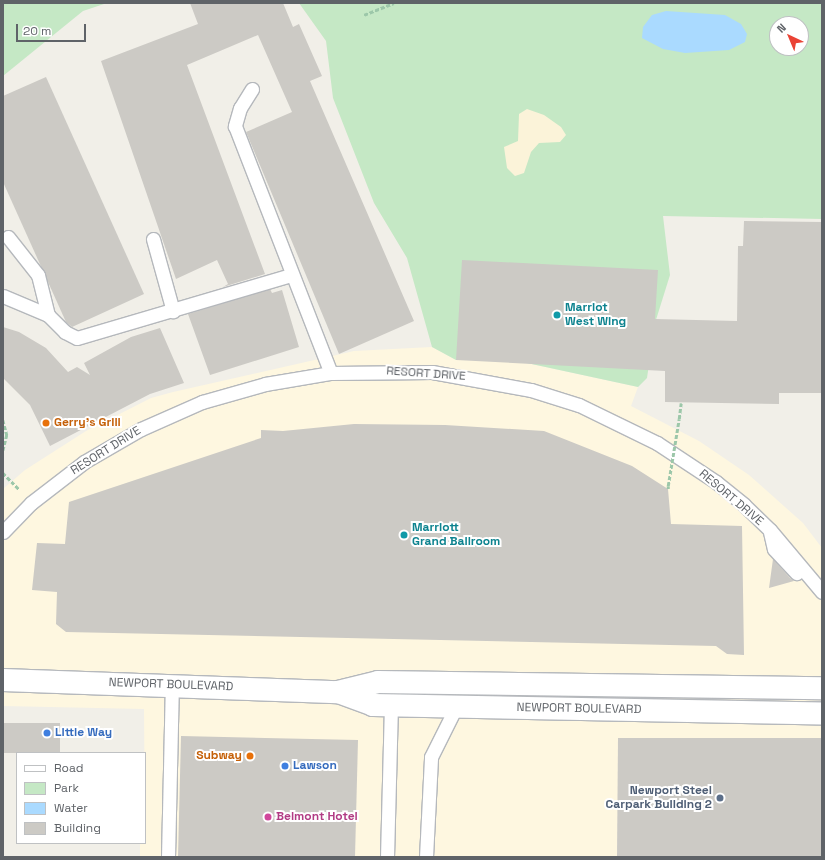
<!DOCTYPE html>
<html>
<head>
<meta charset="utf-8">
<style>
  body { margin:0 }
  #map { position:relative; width:825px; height:860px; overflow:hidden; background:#f1efe8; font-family:"Space Grotesk",sans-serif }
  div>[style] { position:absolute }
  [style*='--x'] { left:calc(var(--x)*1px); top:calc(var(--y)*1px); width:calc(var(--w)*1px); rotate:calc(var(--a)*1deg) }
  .commercial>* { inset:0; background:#fef7e0 }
  .green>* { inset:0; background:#c5e8c5 }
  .sand>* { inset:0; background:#fbf3d9 }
  .water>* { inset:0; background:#aadaff }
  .building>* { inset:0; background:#cccac5 }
  .path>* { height:2.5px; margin-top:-1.25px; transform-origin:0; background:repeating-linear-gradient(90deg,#9cc7a9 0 4px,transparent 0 6px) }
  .roads { filter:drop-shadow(1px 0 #b5b8bc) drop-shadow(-1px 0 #b5b8bc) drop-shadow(0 1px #b5b8bc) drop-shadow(0 -1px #b5b8bc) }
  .service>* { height:13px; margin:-6.5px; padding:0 6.5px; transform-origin:6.5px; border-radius:6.5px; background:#fff }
  .tertiary>* { height:22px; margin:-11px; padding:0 11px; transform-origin:11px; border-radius:11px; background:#fff }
  .path-bridge>* { height:2.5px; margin-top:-1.25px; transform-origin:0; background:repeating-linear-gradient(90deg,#9cc7a9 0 4px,transparent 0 6px) }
  .dots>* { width:11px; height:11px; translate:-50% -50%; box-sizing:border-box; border:2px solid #fff; border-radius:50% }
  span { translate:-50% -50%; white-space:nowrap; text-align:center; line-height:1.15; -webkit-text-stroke:4px #fff; paint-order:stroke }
  .culture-label { font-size:12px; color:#0d838f; font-weight:700 }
  .left { translate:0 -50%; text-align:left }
  .street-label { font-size:12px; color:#5f6368 }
  .food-label { font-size:12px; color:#c56008; font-weight:700 }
  .right { translate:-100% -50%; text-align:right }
  .shop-label { font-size:12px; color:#366cbe; font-weight:700 }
  .service-label { font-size:12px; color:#4e5e75; font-weight:700 }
  .hotel-label { font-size:12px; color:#b23c85; font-weight:700 }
  .frame { position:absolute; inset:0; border:4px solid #5f6368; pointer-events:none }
  .legend { position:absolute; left:16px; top:752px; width:130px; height:92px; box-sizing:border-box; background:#fff; border:1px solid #bfc1c3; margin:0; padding:5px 7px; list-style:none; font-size:12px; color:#5f6368 }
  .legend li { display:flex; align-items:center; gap:8px; height:20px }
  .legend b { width:20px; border:1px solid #bfc1c3 }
  .north { position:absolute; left:769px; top:16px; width:40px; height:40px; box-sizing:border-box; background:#fff; border:1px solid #bfc1c3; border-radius:50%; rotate:316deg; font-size:11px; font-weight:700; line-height:16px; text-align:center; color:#5f6368 }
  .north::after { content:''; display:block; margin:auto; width:14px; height:18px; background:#ea4335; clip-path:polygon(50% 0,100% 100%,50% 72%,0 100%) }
  .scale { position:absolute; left:16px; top:24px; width:70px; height:18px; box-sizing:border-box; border:2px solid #5f6368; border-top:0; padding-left:5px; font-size:12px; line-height:14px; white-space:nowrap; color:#5f6368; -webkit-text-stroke:3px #fff; paint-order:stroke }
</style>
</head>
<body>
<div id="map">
  <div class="commercial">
    <i style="clip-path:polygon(432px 347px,456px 360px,513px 360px,638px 387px,631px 406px,699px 441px,749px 475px,803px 523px,822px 548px,822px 857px,140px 857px,140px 843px,145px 843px,144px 709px,3px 706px,3px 489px,25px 470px,86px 431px,151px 398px,173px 392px,354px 351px)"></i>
  </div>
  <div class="green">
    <i style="clip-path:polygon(3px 3px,107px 3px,83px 11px,3px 76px)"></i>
    <i style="clip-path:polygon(evenodd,299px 3px,822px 3px,822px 219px,663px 216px,670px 275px,655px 323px,647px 378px,638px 387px,513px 360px,456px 360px,432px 347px,407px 258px,374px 203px,333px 98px,326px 41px,299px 3px,777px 24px,801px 24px,801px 48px,777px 48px,777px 24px)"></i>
  </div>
  <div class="sand">
    <i style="clip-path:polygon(527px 109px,544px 115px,561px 127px,566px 135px,560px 142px,539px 143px,531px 152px,524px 173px,515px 176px,507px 168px,504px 147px,518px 141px,519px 114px)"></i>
  </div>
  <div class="water">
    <i style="clip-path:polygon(666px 11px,725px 15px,741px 24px,747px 34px,745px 42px,729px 50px,685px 53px,663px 49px,642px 38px,643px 27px,652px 15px)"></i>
  </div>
  <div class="building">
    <i style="clip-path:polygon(190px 3px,283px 3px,293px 27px,299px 24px,322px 76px,310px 81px,414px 321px,339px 354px,246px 132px,292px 112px,258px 35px,187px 65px,265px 274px,223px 287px,228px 284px,217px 260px,176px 279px,101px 61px,198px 24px)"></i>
    <i style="clip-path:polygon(46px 77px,144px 294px,72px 327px,66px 322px,3px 182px,3px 96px)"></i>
    <i style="clip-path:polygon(744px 221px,822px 222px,822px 393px,779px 393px,779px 404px,665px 402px,665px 371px,456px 360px,462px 260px,658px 270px,655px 319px,737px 321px,738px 246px,743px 246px)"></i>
    <i style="clip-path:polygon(270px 289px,272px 293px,282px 290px,299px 347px,210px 375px,188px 314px)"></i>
    <i style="clip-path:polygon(3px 327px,19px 332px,46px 348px,68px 372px,77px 367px,90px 375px,84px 363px,131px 337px,160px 328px,184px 383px,150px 394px,50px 446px,30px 405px,3px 378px)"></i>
    <i style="clip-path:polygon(354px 424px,445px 425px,544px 431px,632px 466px,668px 489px,671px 524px,742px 526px,744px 655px,727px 654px,716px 646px,66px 632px,56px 624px,57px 592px,32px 590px,37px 543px,65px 544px,69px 502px,261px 438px,261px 430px,283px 431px)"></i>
    <i style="clip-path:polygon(773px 559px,790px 578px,794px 581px,769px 588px)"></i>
    <i style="clip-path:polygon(3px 723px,60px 723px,60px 753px,3px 753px)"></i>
    <i style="clip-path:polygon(181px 736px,358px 740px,355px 857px,178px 857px)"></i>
    <i style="clip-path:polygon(618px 738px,822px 738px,822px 857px,617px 857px)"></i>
  </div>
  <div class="path">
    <i style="--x:364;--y:15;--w:32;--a:-22"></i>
    <i style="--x:679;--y:419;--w:16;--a:-83"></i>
    <i style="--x:3;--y:420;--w:16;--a:75"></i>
    <i style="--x:7;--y:435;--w:16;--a:104"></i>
    <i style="--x:3;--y:473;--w:23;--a:45"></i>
    <i style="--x:668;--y:489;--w:3;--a:-90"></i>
  </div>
  <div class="roads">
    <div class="service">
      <i style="--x:252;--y:89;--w:22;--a:122"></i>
      <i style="--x:240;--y:108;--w:19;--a:106"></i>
      <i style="--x:235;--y:126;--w:265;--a:68.8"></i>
      <i style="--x:8;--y:237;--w:48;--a:51.7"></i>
      <i style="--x:38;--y:275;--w:41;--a:76"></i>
      <i style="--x:153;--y:239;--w:75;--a:74.5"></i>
      <i style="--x:3;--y:296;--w:49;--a:22.9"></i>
      <i style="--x:48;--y:315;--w:24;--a:45"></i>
      <i style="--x:65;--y:332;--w:13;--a:27"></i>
      <i style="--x:77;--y:338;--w:223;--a:-16.4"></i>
      <i style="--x:3;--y:532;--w:40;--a:-46"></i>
      <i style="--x:31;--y:503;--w:67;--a:-37.7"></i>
      <i style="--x:84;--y:462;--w:66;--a:-30.1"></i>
      <i style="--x:141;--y:429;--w:67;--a:-23.9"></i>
      <i style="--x:202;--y:402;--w:66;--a:-15.9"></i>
      <i style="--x:265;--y:384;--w:67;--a:-9.5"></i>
      <i style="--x:331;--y:373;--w:101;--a:-0.6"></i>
      <i style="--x:432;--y:372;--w:101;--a:10.3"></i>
      <i style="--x:531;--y:390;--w:50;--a:17.4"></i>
      <i style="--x:579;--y:405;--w:87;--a:26"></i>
      <i style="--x:657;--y:443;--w:71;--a:33.5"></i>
      <i style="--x:716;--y:482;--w:36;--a:39"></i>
      <i style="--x:744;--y:505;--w:36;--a:44"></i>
      <i style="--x:770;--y:530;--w:81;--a:50"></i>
      <i style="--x:770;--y:532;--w:17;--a:77"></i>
      <i style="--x:774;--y:549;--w:33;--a:47"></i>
      <i style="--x:168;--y:857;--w:173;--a:-88.7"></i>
      <i style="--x:387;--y:857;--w:151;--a:-88.5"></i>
      <i style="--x:426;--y:857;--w:100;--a:-87.1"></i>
      <i style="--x:431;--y:757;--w:56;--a:-63.4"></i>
    </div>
    <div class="tertiary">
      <i style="--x:3;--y:680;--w:335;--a:2.1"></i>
      <i style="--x:338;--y:692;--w:41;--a:-14"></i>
      <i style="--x:378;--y:682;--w:444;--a:0.8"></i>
      <i style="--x:338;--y:692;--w:37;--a:20"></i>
      <i style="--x:373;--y:705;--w:449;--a:1.1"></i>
    </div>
  </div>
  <div class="path-bridge">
    <i style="--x:668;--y:486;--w:68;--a:-80.7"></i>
  </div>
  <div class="dots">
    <i style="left:557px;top:315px;background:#0f9aa8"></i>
    <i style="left:46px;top:423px;background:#e8710a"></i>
    <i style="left:404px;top:535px;background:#0f9aa8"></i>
    <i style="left:47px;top:733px;background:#3f7fe0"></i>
    <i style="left:250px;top:756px;background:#e8710a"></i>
    <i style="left:285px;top:766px;background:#3f7fe0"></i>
    <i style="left:720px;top:798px;background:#5c6f8a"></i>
    <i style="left:268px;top:817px;background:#d1479c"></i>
  </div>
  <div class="culture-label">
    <span class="left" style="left:565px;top:315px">Marriot<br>West Wing</span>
    <span class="left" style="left:412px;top:535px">Marriott<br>Grand Ballroom</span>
  </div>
  <div class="street-label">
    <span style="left:426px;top:374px;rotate:4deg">RESORT DRIVE</span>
    <span style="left:106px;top:451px;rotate:-32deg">RESORT DRIVE</span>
    <span style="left:731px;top:498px;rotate:40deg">RESORT DRIVE</span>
    <span style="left:171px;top:685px;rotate:2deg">NEWPORT BOULEVARD</span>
    <span style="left:579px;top:709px;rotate:1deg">NEWPORT BOULEVARD</span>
  </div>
  <div class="food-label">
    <span class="left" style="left:54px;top:423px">Gerry's Grill</span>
    <span class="right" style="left:242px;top:756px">Subway</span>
  </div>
  <div class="shop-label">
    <span class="left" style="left:55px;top:733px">Little Way</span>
    <span class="left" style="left:293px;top:766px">Lawson</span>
  </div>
  <div class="service-label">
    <span class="right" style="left:712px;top:798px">Newport Steel<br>Carpark Building 2</span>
  </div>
  <div class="hotel-label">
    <span class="left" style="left:276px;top:817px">Belmont Hotel</span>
  </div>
  <div class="frame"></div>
  <ul class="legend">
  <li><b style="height:5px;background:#fff"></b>Road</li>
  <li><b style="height:11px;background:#c5e8c5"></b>Park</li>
  <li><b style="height:11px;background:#aadaff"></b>Water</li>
  <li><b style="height:11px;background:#cccac5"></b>Building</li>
  </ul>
  <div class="north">N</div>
  <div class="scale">20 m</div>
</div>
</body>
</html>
